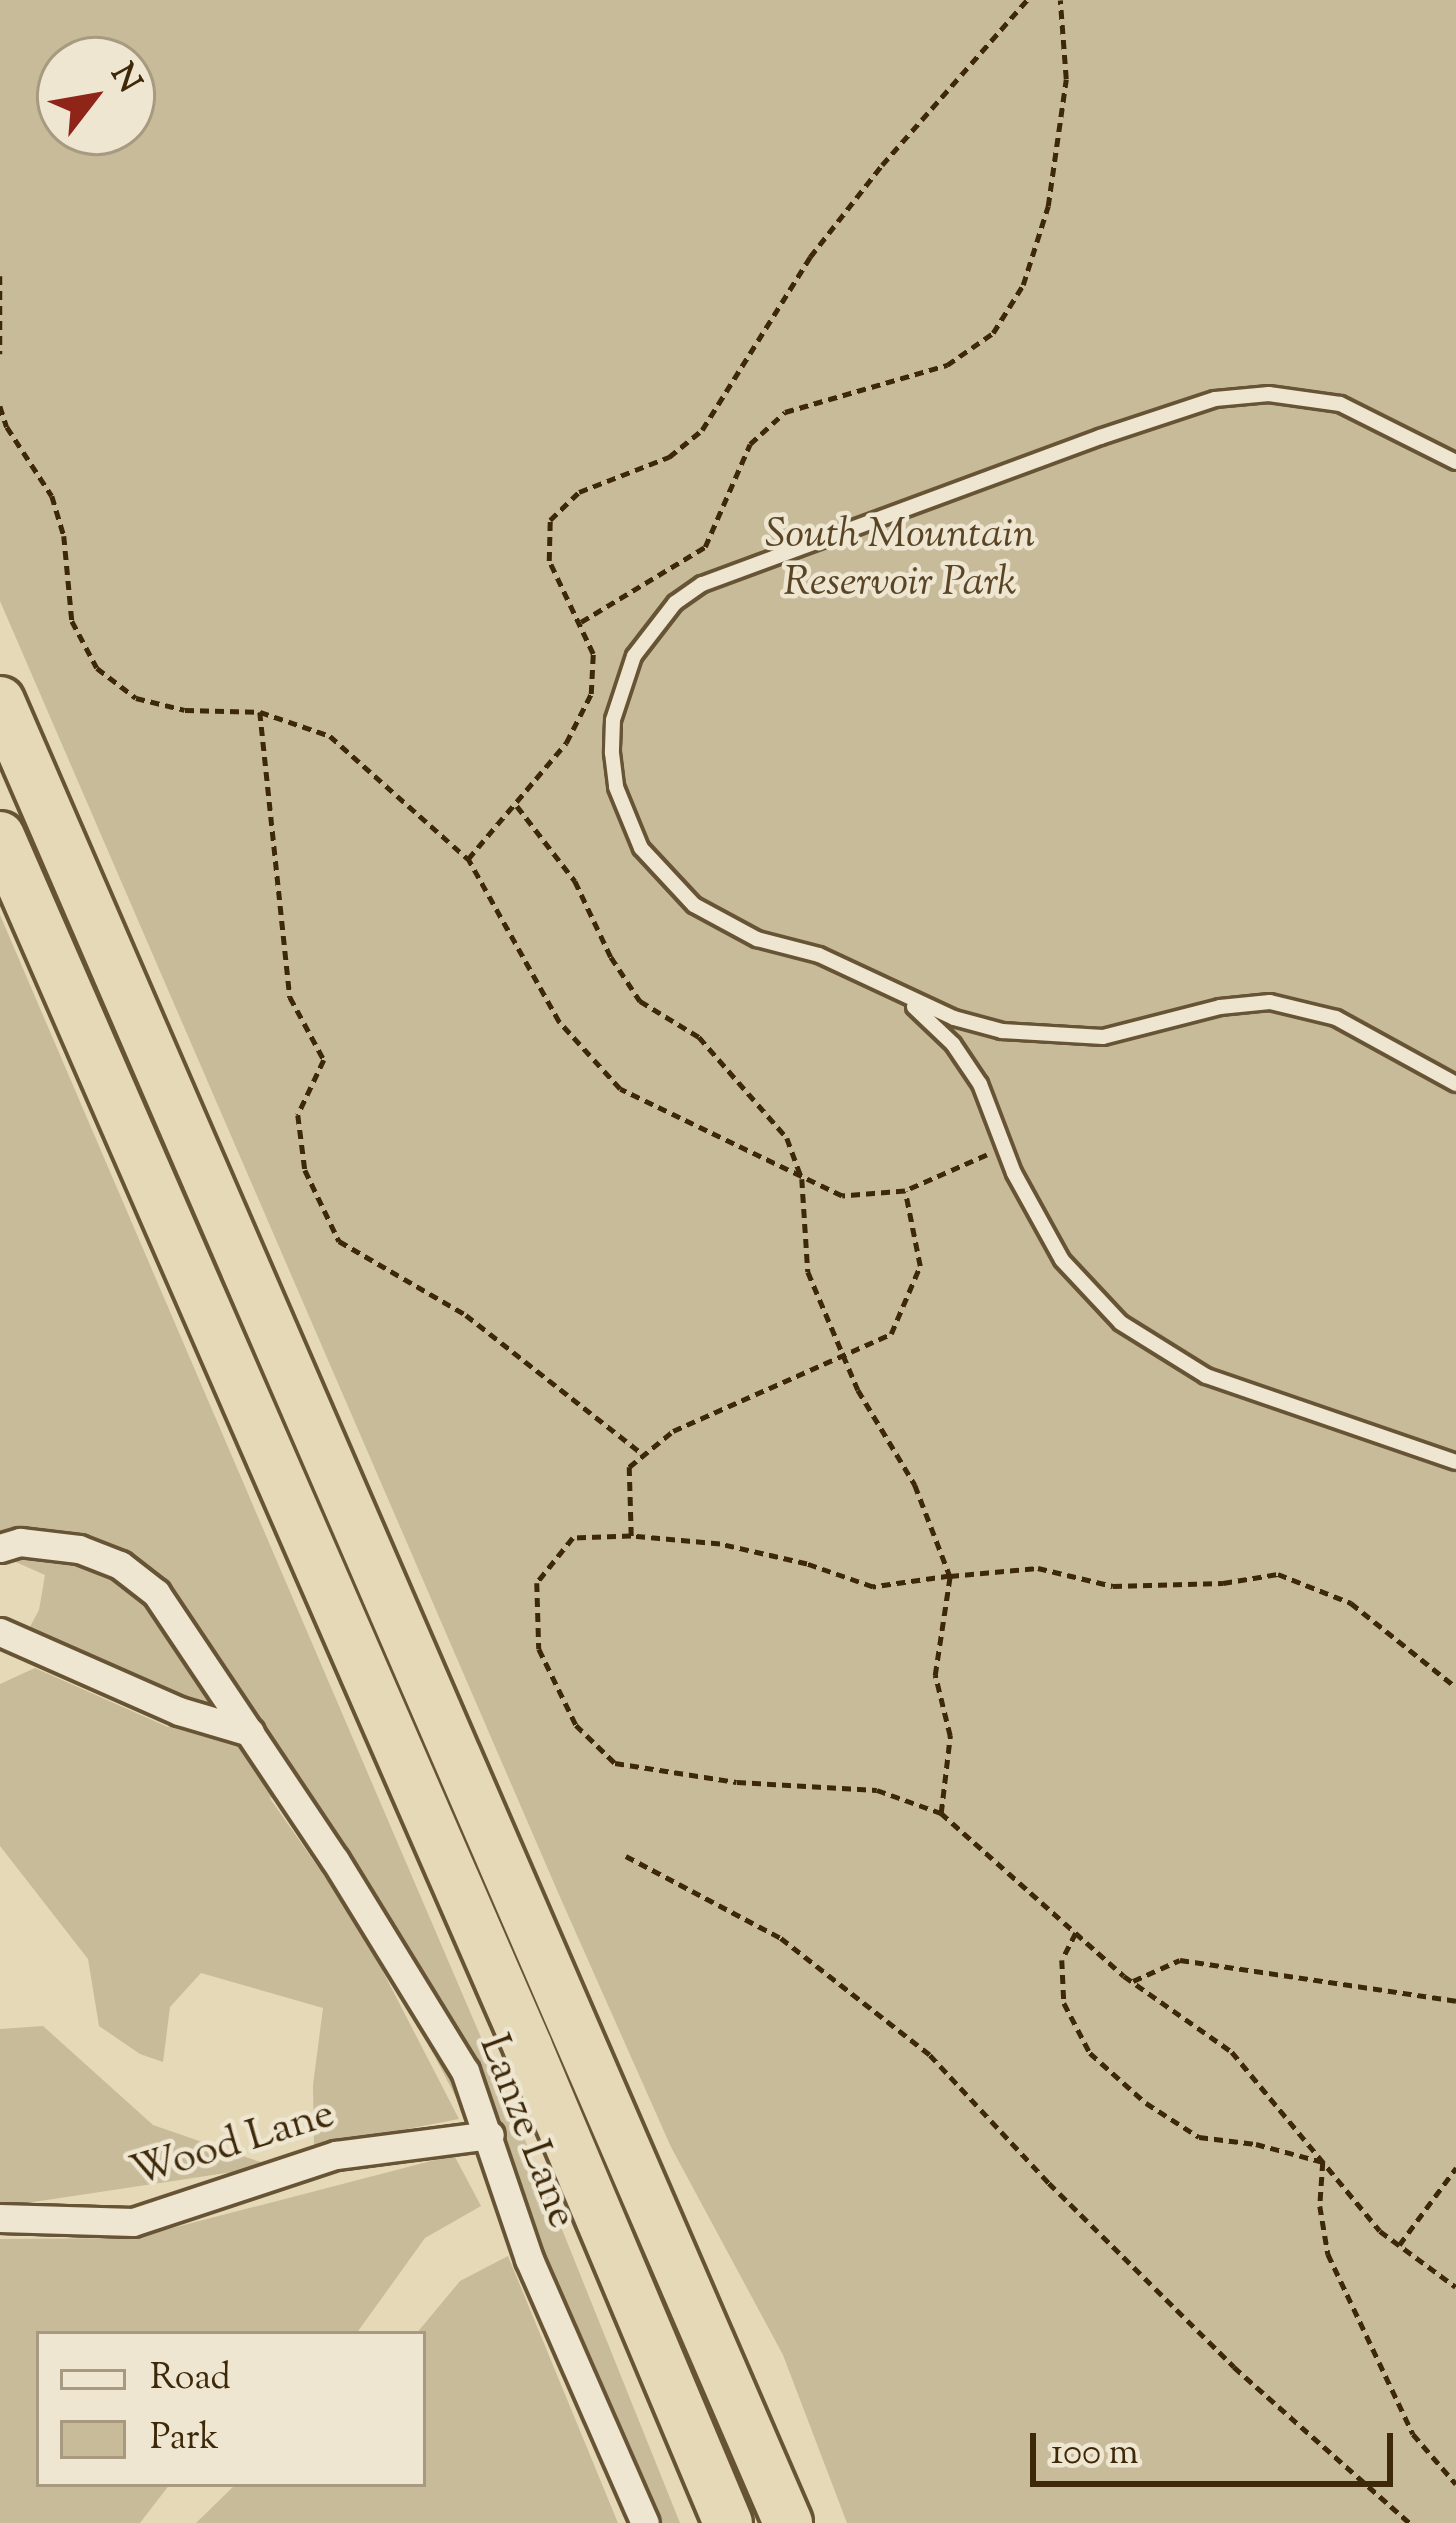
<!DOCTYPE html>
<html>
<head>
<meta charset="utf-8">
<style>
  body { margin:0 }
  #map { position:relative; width:1456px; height:2523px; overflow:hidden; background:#e5d9b8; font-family:"Sorts Mill Goudy",serif }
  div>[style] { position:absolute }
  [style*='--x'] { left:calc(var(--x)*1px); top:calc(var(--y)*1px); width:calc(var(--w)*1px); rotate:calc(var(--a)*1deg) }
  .green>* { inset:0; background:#c8bb9a }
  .path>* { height:4.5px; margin-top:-2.25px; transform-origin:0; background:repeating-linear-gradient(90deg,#3d2809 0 9px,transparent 0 15px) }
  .roads { filter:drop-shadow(3px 0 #675435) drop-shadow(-3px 0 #675435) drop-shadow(0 3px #675435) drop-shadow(0 -3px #675435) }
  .lane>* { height:14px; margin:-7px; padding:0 7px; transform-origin:7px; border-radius:7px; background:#eee6d1 }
  .street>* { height:27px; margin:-13.5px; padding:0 13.5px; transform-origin:13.5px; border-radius:13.5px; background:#eee6d1 }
  .highway>* { height:48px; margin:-24px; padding:0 24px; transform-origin:24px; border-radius:24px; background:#e5d9b8 }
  span { translate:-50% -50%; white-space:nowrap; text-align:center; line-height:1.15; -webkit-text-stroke:9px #eee6d1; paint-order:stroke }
  .park-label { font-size:42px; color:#594526; font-style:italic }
  .street-label { font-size:42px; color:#3d2809 }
  .legend { position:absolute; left:36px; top:2331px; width:390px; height:156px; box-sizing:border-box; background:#eee6d1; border:3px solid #a79a81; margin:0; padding:15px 21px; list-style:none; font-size:36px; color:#3d2809 }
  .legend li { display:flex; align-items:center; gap:24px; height:60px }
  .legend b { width:60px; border:3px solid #a79a81 }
  .north { position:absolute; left:36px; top:36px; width:120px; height:120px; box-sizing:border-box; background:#eee6d1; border:3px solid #a79a81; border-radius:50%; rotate:59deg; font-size:33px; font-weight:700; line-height:48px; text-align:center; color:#3d2809 }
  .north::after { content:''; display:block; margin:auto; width:42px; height:54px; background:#8f2418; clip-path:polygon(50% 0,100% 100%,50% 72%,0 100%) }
  .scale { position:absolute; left:1030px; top:2433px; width:363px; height:54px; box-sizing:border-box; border:6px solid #3d2809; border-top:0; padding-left:15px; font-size:36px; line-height:42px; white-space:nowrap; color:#3d2809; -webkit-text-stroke:9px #eee6d1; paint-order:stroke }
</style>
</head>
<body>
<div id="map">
  <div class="green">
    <i style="clip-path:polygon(evenodd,0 0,1456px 0,1456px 2523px,847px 2523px,783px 2355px,671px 2147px,560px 1897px,0 601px,0 0,60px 60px,132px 60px,132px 132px,60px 132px,60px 60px)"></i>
    <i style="clip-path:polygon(0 915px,543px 2182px,680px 2523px,653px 2523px,476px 2136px,366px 1924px,288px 1805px,269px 1797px,360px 1927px,459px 2119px,314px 2147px,313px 2085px,323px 2008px,201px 1973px,170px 2007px,163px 2062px,140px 2054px,99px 2026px,88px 1959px,0 1846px,0 1684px,35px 1668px,168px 1727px,201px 1707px,26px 1634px,39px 1610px,45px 1575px,0 1555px)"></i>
    <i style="clip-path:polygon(43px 2026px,153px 2125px,272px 2166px,0 2207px,0 2029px)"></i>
    <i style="clip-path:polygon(454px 2155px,481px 2206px,425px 2238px,356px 2334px,39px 2334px,39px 2484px,170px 2484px,140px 2523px,0 2523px,0 2239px,134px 2238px)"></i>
    <i style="clip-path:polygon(508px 2256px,618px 2523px,196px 2523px,236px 2484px,423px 2484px,423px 2334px,416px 2334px,460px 2281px)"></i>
  </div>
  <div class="path">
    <i style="--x:0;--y:276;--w:78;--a:90"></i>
    <i style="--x:0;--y:406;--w:22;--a:72"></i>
    <i style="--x:7;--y:427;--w:82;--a:56.9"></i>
    <i style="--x:52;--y:496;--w:42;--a:73.3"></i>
    <i style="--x:64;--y:536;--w:85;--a:84.6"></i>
    <i style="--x:72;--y:621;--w:53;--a:62"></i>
    <i style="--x:97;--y:668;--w:49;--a:37.6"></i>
    <i style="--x:136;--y:698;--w:50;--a:13.8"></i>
    <i style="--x:185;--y:710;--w:75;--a:1.5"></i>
    <i style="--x:260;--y:712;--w:74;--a:18.9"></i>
    <i style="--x:330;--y:736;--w:185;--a:41.7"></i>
    <i style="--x:581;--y:622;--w:145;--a:-31.2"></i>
    <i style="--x:705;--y:547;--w:112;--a:-66.4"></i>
    <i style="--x:750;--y:444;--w:47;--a:-42.4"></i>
    <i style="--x:785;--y:412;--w:169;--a:-16.2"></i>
    <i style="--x:947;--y:365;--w:56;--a:-34.8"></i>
    <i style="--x:993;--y:333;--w:57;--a:-58"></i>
    <i style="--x:1023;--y:285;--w:83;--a:-72.4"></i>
    <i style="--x:1048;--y:206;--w:128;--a:-81.9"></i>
    <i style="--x:1066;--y:79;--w:79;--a:-94.3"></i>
    <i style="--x:260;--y:712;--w:287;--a:84"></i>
    <i style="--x:290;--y:997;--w:72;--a:61.6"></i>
    <i style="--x:324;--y:1060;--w:61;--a:115.3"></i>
    <i style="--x:298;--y:1115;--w:55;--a:82.7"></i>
    <i style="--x:305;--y:1170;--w:79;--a:64.4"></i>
    <i style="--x:339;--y:1241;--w:147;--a:30.2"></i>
    <i style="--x:466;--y:1315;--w:226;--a:38.2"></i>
    <i style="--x:517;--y:806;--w:95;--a:52.3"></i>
    <i style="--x:575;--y:881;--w:84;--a:64.7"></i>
    <i style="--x:611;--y:957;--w:53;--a:56.6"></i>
    <i style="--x:640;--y:1001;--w:69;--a:31.4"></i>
    <i style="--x:699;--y:1037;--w:134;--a:48.9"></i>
    <i style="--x:787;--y:1138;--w:44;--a:69.9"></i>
    <i style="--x:802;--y:1179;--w:93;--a:86.3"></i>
    <i style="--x:808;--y:1272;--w:128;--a:67"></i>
    <i style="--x:858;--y:1390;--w:111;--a:59"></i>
    <i style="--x:915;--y:1485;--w:97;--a:69"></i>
    <i style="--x:950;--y:1576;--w:88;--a:-5.2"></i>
    <i style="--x:1038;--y:1568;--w:77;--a:13.5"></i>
    <i style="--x:1113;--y:1586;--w:110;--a:-1.6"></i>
    <i style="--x:1223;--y:1583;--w:56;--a:-9.3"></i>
    <i style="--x:1278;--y:1574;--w:79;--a:21.7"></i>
    <i style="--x:1351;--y:1603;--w:134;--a:38.7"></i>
    <i style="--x:987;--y:1155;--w:90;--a:156.3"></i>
    <i style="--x:905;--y:1191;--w:63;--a:175.5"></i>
    <i style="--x:842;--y:1196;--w:246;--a:-154.3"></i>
    <i style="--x:620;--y:1089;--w:91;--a:-132.3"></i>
    <i style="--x:559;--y:1022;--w:187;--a:-119.2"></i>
    <i style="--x:468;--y:859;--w:152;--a:-49.8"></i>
    <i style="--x:566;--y:743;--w:55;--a:-63"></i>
    <i style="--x:591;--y:694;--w:40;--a:-87.1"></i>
    <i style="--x:593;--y:654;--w:103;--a:-115.3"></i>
    <i style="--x:549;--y:561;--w:41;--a:-88.6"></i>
    <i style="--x:550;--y:520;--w:40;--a:-44"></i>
    <i style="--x:579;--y:492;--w:97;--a:-21.3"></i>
    <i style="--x:669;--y:457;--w:43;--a:-39.3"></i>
    <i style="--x:702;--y:430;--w:204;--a:-58"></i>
    <i style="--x:810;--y:257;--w:117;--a:-52"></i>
    <i style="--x:882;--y:165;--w:220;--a:-48.7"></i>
    <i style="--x:631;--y:1536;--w:69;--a:-91.7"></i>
    <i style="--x:629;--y:1467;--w:57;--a:-39.3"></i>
    <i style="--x:673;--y:1431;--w:239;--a:-24"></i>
    <i style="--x:891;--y:1334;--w:74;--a:-66.9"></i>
    <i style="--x:920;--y:1266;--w:76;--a:-101.3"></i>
    <i style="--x:941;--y:1813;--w:78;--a:-83.3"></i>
    <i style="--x:950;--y:1736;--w:63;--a:-103.8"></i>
    <i style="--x:935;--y:1675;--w:100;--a:-81.4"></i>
    <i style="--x:950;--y:1576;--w:78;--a:171.9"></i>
    <i style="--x:873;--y:1587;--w:70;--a:-160.8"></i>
    <i style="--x:807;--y:1564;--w:89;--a:-167.1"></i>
    <i style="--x:720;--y:1544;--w:89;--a:-174.9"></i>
    <i style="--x:631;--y:1536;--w:58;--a:178"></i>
    <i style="--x:573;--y:1538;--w:58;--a:128.7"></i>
    <i style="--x:537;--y:1583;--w:66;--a:88.3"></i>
    <i style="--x:539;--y:1649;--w:85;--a:64"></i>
    <i style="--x:576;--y:1725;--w:54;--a:44.3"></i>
    <i style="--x:615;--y:1763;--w:123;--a:8.9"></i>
    <i style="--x:737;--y:1782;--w:140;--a:3.3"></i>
    <i style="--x:877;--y:1790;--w:68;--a:19.8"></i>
    <i style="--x:941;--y:1813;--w:245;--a:41.7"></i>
    <i style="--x:1124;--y:1976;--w:132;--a:35.1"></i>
    <i style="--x:1232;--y:2052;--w:232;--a:50.4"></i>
    <i style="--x:1380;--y:2231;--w:94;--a:36.4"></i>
    <i style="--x:626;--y:1856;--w:175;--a:27.9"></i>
    <i style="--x:781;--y:1938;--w:189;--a:38.1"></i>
    <i style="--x:930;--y:2055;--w:175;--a:47.1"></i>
    <i style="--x:1049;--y:2183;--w:261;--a:44.8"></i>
    <i style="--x:1234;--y:2367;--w:235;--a:41.6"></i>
    <i style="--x:1076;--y:1933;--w:30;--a:117"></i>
    <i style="--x:1062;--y:1960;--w:43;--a:87.3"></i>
    <i style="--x:1064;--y:2003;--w:56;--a:62.5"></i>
    <i style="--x:1090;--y:2053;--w:75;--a:41.8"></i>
    <i style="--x:1146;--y:2103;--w:63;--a:32.7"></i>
    <i style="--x:1199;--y:2137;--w:57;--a:7"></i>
    <i style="--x:1256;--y:2144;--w:69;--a:15"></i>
    <i style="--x:1133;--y:1981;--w:51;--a:-24.1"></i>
    <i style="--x:1180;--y:1960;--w:279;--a:8.4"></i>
    <i style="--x:1323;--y:2162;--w:44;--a:93.9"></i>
    <i style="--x:1320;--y:2206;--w:49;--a:80.5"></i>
    <i style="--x:1328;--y:2254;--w:199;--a:64.7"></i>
    <i style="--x:1413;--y:2434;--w:66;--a:49.3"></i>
    <i style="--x:1399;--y:2245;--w:96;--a:-53.5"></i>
  </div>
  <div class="roads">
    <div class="lane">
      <i style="--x:1456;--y:462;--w:130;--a:-153.4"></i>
      <i style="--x:1340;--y:404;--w:72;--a:-172"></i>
      <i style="--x:1269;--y:394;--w:54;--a:174.7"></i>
      <i style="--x:1215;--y:399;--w:121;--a:161.7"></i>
      <i style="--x:1100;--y:437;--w:424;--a:159.7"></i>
      <i style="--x:702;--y:584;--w:33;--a:145"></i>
      <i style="--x:675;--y:603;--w:67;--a:127.7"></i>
      <i style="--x:634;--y:656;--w:67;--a:108.2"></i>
      <i style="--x:613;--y:720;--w:33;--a:92"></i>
      <i style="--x:612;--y:753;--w:34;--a:83"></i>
      <i style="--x:616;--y:787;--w:66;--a:67.7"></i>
      <i style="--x:641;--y:848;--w:78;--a:47.1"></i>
      <i style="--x:694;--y:905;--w:72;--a:28.4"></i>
      <i style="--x:757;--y:939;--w:64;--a:14.5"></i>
      <i style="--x:819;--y:955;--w:149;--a:25"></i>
      <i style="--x:954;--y:1018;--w:50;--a:15.2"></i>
      <i style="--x:1002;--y:1031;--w:101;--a:3.4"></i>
      <i style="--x:1103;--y:1037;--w:121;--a:-14.4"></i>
      <i style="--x:1220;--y:1007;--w:50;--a:-5.7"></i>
      <i style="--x:1270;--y:1002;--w:68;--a:13.6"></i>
      <i style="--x:1336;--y:1018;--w:137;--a:28.8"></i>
      <i style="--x:914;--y:1007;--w:54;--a:43.5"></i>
      <i style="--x:953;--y:1044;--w:48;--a:56"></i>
      <i style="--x:980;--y:1084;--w:95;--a:69.1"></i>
      <i style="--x:1014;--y:1173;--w:99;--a:61.1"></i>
      <i style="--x:1062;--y:1260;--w:86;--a:46.9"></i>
      <i style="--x:1121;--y:1323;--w:100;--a:31.9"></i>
      <i style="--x:1206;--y:1376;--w:264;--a:19"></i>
    </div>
    <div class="street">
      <i style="--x:0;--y:1548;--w:21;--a:-17"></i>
      <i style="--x:20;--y:1542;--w:59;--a:6.8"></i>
      <i style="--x:79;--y:1549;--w:44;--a:21.3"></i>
      <i style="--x:120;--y:1565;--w:46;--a:37.9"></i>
      <i style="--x:156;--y:1593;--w:321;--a:56.2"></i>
      <i style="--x:335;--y:1860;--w:248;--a:58.4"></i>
      <i style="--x:465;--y:2071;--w:199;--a:71.2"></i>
      <i style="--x:529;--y:2259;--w:288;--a:66.3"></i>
      <i style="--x:0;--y:1632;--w:196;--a:23.8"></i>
      <i style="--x:179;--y:1711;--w:74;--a:16.5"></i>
      <i style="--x:0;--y:2218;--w:133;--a:1.7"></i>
      <i style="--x:133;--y:2222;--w:214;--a:-18.3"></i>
      <i style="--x:336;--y:2155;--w:155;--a:-7.4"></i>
    </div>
    <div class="highway">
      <i style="--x:0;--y:701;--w:1985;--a:66.61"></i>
      <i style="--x:0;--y:836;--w:1321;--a:66.44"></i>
      <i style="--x:528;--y:2047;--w:516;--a:67.21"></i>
    </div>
  </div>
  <div class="park-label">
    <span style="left:900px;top:560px">South Mountain<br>Reservoir Park</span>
  </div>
  <div class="street-label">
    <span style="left:526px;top:2132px;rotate:69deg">Lanze Lane</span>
    <span style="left:233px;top:2145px;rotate:-17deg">Wood Lane</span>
  </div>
  <ul class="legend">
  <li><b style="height:15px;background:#eee6d1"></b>Road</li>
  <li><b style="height:33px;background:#c8bb9a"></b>Park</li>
  </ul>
  <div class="north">N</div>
  <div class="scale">100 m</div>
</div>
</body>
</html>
